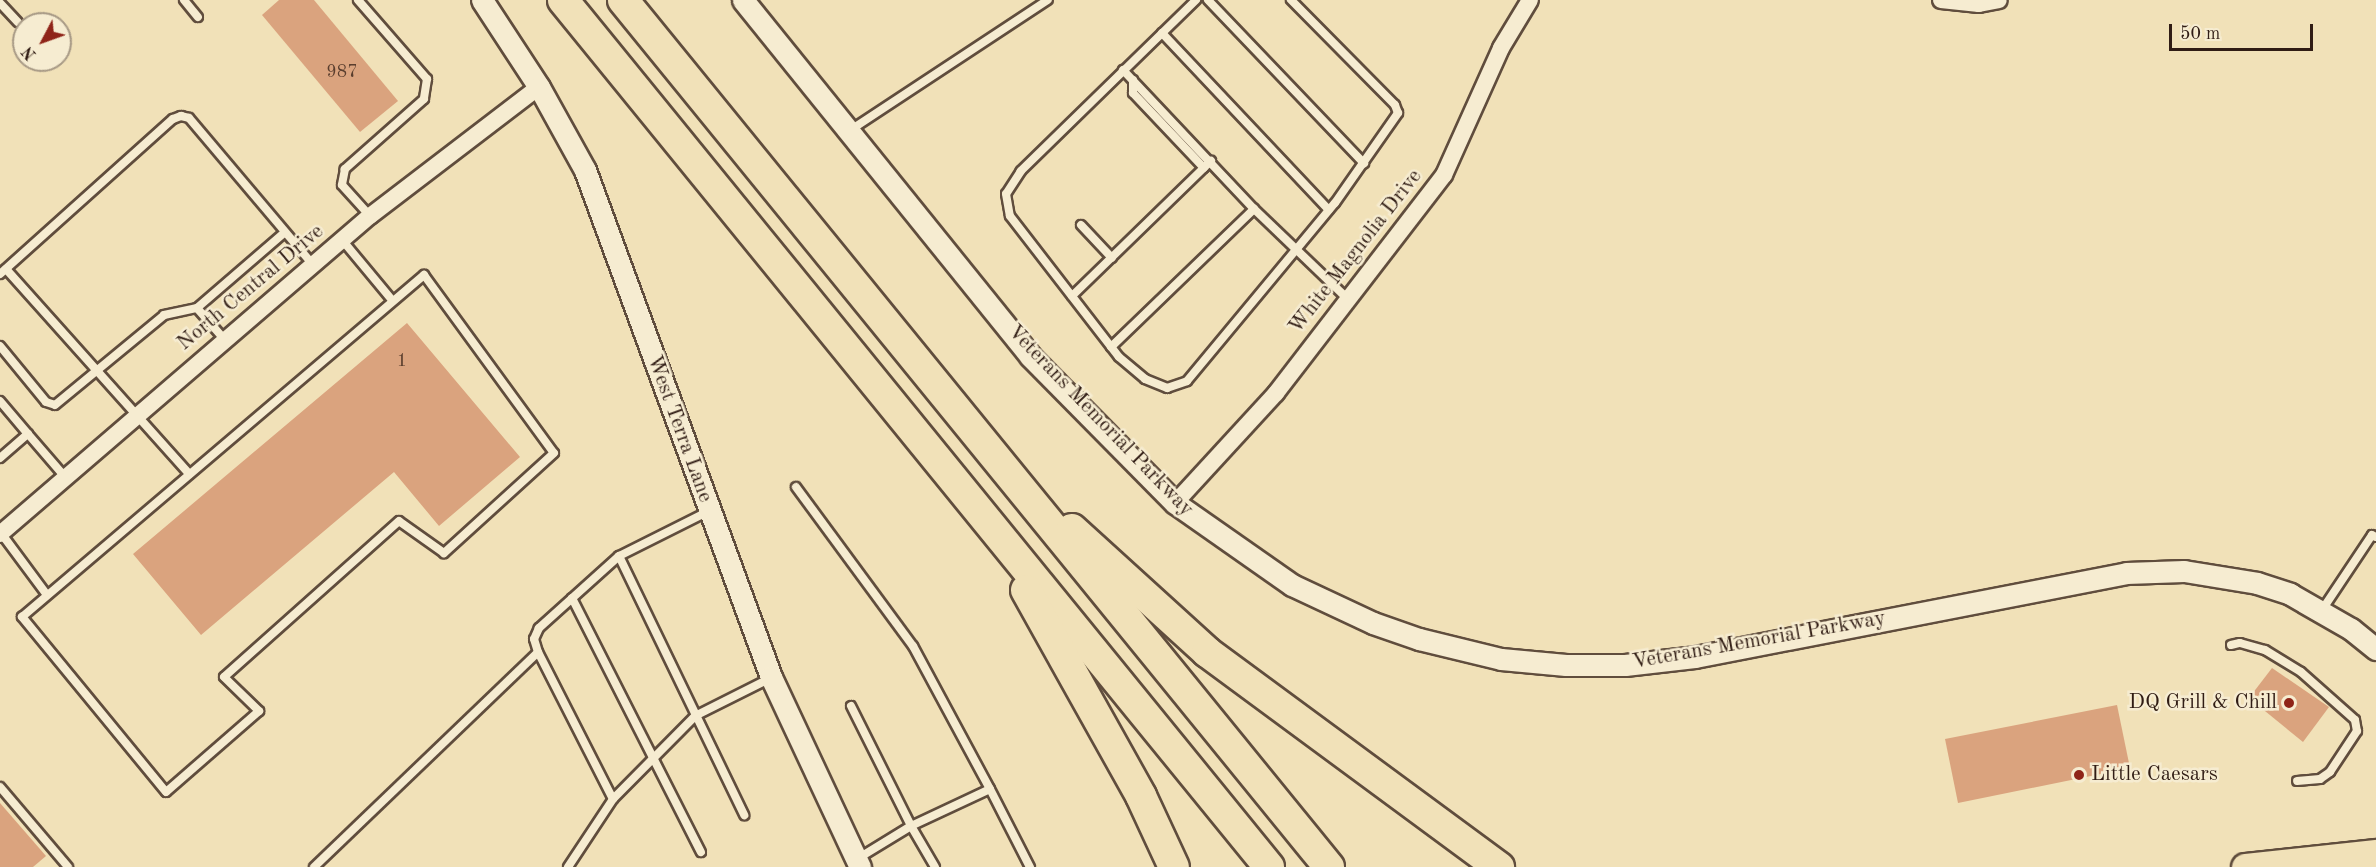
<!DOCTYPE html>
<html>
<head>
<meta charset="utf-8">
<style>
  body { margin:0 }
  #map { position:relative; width:2376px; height:867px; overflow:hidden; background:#f1e1b8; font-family:"Old Standard TT",serif }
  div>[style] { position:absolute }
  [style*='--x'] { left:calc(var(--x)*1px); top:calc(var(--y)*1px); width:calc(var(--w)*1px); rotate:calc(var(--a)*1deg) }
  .building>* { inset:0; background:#daa37e }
  .roads { filter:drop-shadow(2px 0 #604d3d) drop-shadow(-2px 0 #604d3d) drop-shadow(0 2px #604d3d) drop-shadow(0 -2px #604d3d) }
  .service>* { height:8px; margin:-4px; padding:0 4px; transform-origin:4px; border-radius:4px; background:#f6ecd1 }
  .minor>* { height:16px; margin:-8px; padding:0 8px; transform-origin:8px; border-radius:8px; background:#f6ecd1 }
  .tertiary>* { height:21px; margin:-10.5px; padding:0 10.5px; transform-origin:10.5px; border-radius:10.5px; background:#f6ecd1 }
  .primary>* { height:27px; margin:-13.5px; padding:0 13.5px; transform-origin:13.5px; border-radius:13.5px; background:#f1e1b8 }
  .motorway>* { height:30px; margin:-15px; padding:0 15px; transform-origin:15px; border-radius:15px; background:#f1e1b8 }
  .dots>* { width:16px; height:16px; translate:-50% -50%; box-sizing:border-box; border:3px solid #f6ecd1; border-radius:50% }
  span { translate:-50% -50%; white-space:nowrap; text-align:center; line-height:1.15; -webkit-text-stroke:5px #f6ecd1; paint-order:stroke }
  .number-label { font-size:18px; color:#5a3e2e }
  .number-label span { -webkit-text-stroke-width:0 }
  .street-label { font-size:21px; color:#301c14 }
  .poi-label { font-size:21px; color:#301c14 }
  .right { translate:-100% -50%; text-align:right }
  .left { translate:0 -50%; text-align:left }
  .north { position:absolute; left:12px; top:12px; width:60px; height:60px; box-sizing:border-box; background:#f6ecd1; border:2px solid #a79985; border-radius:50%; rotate:229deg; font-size:16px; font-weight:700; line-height:24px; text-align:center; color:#301c14 }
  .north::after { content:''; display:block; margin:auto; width:21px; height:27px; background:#8f2418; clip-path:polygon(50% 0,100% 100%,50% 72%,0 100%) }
  .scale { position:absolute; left:2169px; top:24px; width:144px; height:27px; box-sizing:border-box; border:3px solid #301c14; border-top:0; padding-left:8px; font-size:18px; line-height:21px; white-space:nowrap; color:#301c14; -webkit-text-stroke:4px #f6ecd1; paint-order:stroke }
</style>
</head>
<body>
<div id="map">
  <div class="building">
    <i style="clip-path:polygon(279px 0,314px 0,398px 101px,360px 132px,262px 15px)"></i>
    <i style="clip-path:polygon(407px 323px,520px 457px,439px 526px,394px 472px,201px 635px,133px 554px)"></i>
    <i style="clip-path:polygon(2272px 668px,2329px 707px,2303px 742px,2249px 698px)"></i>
    <i style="clip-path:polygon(2117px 705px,2130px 768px,1958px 803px,1945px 739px)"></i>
    <i style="clip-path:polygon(0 803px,46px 856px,33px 867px,0 867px)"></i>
  </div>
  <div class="roads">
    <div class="service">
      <i style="--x:184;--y:0;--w:22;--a:51"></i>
      <i style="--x:358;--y:0;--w:105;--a:48.9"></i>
      <i style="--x:427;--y:79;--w:20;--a:99"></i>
      <i style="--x:424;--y:99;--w:106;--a:138.5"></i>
      <i style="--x:345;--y:169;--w:16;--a:101"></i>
      <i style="--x:342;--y:185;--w:42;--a:47.9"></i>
      <i style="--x:1196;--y:0;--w:245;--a:135.7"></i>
      <i style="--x:1021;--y:171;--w:27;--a:123"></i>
      <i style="--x:1006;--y:194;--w:22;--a:80"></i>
      <i style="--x:1010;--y:216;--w:178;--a:52.3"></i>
      <i style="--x:1119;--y:357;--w:34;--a:40"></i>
      <i style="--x:1145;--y:379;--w:24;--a:22"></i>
      <i style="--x:1167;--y:388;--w:21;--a:-19"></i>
      <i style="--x:1187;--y:381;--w:231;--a:-50.3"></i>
      <i style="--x:1335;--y:203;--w:110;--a:-55"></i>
      <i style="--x:1398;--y:113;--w:9;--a:-111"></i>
      <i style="--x:1395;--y:105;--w:148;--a:-134.7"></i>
      <i style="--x:1208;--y:0;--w:226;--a:46.3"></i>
      <i style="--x:0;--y:3;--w:26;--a:47"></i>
      <i style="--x:1162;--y:33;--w:243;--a:46.7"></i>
      <i style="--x:1123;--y:70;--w:191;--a:46.7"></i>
      <i style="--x:1254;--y:209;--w:130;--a:43.8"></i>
      <i style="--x:1133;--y:80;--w:13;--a:90"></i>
      <i style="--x:1133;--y:93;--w:103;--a:46.6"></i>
      <i style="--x:849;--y:131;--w:238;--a:-33.4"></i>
      <i style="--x:1081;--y:225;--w:45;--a:46.8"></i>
      <i style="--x:343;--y:241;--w:77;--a:50.3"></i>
      <i style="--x:6;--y:269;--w:275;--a:48.2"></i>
      <i style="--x:0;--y:274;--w:232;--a:-41.9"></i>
      <i style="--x:173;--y:119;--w:9;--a:-21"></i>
      <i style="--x:181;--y:116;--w:8;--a:14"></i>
      <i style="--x:189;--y:118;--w:194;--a:49.8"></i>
      <i style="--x:424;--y:275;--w:220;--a:53.9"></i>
      <i style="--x:554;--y:453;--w:149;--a:137.7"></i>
      <i style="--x:444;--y:553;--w:55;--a:-144.6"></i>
      <i style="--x:399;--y:521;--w:234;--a:138.3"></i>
      <i style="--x:224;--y:677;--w:49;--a:44.2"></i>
      <i style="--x:259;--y:711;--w:123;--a:138.9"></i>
      <i style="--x:166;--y:792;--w:227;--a:-129.4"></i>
      <i style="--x:22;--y:617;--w:528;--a:-40.39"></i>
      <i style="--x:1072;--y:296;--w:194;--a:-44.2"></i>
      <i style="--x:197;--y:308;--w:41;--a:48.9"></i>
      <i style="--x:0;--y:346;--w:72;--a:50.6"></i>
      <i style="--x:46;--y:402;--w:9;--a:18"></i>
      <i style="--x:55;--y:405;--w:141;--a:-39.5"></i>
      <i style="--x:164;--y:315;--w:34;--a:-12"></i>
      <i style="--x:197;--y:308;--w:116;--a:-40.8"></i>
      <i style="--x:1111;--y:347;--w:199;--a:-44"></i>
      <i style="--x:0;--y:401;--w:43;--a:49.7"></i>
      <i style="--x:0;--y:458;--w:37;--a:-41"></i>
      <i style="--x:28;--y:434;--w:57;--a:49.3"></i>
      <i style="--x:796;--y:487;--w:197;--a:53.7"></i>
      <i style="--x:913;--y:646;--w:162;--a:61.7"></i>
      <i style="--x:709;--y:511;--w:101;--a:153.4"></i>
      <i style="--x:619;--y:556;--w:108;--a:138"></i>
      <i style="--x:539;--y:628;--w:12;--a:114"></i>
      <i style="--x:534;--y:639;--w:14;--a:73"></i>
      <i style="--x:538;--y:652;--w:165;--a:63"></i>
      <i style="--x:613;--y:799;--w:117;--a:-45.3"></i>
      <i style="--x:695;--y:716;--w:85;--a:-26.6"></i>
      <i style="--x:1;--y:533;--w:77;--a:53.4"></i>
      <i style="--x:619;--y:556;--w:288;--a:64.2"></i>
      <i style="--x:572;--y:598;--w:285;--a:63.1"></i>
      <i style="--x:2322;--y:610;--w:90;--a:-56.3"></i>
      <i style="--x:2372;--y:535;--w:4;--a:27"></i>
      <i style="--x:2231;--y:645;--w:9;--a:-13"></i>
      <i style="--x:2240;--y:643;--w:26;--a:16"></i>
      <i style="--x:2265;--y:650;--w:42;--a:31.4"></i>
      <i style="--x:2301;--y:672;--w:72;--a:41.6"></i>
      <i style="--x:2355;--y:720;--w:11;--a:80"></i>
      <i style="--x:2357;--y:731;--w:49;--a:123.4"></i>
      <i style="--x:2330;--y:772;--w:12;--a:145"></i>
      <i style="--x:2320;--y:779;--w:23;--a:175"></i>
      <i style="--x:851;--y:706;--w:134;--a:63.4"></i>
      <i style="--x:911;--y:826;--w:63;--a:148.6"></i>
      <i style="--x:0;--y:787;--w:105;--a:49.6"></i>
      <i style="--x:314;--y:867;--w:310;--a:-43.8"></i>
      <i style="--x:568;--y:867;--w:82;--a:-56.5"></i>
      <i style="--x:935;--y:867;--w:48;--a:-120.3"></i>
      <i style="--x:911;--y:826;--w:87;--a:-25.1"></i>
      <i style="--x:990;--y:789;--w:88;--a:62.9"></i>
    </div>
    <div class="minor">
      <i style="--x:1941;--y:0;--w:38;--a:6"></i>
      <i style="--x:1979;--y:4;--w:20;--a:-11"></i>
      <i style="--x:1175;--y:503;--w:149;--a:-47.4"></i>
      <i style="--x:1276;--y:393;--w:275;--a:-52.4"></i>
      <i style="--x:1444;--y:175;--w:139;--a:-65.8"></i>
      <i style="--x:1501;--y:48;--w:56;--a:-58.9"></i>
      <i style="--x:0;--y:534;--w:488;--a:-40.7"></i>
      <i style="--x:370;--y:216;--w:213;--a:-37.4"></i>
    </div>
    <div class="tertiary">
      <i style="--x:482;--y:0;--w:104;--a:56.8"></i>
      <i style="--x:539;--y:87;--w:95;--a:61"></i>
      <i style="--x:585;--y:170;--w:540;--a:69.85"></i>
      <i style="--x:771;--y:677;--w:210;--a:64.9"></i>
      <i style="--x:743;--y:0;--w:457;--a:51.1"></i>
      <i style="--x:1030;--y:356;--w:206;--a:45.4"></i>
      <i style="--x:1175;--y:503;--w:143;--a:35"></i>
      <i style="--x:1292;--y:585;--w:89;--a:25.1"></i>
      <i style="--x:1373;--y:623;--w:49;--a:19.2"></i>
      <i style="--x:1419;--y:639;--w:84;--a:13.7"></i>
      <i style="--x:1501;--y:659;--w:65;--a:5.3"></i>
      <i style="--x:1566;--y:665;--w:59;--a:0"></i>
      <i style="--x:1625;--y:665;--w:70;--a:-6.5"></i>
      <i style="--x:1695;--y:657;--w:439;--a:-11"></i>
      <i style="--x:2126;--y:573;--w:58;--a:-2"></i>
      <i style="--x:2184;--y:571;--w:74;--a:9.3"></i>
      <i style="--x:2257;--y:583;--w:35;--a:18"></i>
      <i style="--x:2290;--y:594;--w:70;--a:29.8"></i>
      <i style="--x:2351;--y:629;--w:32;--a:39"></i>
    </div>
    <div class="primary">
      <i style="--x:2245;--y:867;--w:132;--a:-6.1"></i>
    </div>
    <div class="motorway">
      <i style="--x:563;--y:0;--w:1118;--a:50.84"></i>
      <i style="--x:623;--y:0;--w:1118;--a:50.84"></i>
      <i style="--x:1072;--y:529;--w:183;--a:42.3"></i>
      <i style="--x:1207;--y:652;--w:363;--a:36.4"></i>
      <i style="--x:1026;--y:590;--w:236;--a:60.8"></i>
      <i style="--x:1141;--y:796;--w:78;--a:65.1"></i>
    </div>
  </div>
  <div class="dots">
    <i style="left:2289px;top:703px;background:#8f2418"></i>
    <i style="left:2079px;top:775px;background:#8f2418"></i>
  </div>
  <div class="number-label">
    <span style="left:342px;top:72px">987</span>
    <span style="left:402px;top:361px">1</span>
  </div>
  <div class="street-label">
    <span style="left:1356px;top:252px;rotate:-52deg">White Magnolia Drive</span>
    <span style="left:251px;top:288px;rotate:-40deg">North Central Drive</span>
    <span style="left:1100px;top:421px;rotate:46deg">Veterans Memorial Parkway</span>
    <span style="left:679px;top:429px;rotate:70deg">West Terra Lane</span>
    <span style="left:1759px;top:641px;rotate:-10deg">Veterans Memorial Parkway</span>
  </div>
  <div class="poi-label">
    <span class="right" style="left:2277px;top:703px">DQ Grill &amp; Chill</span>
    <span class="left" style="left:2091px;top:775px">Little Caesars</span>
  </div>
  <div class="north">N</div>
  <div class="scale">50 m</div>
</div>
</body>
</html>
